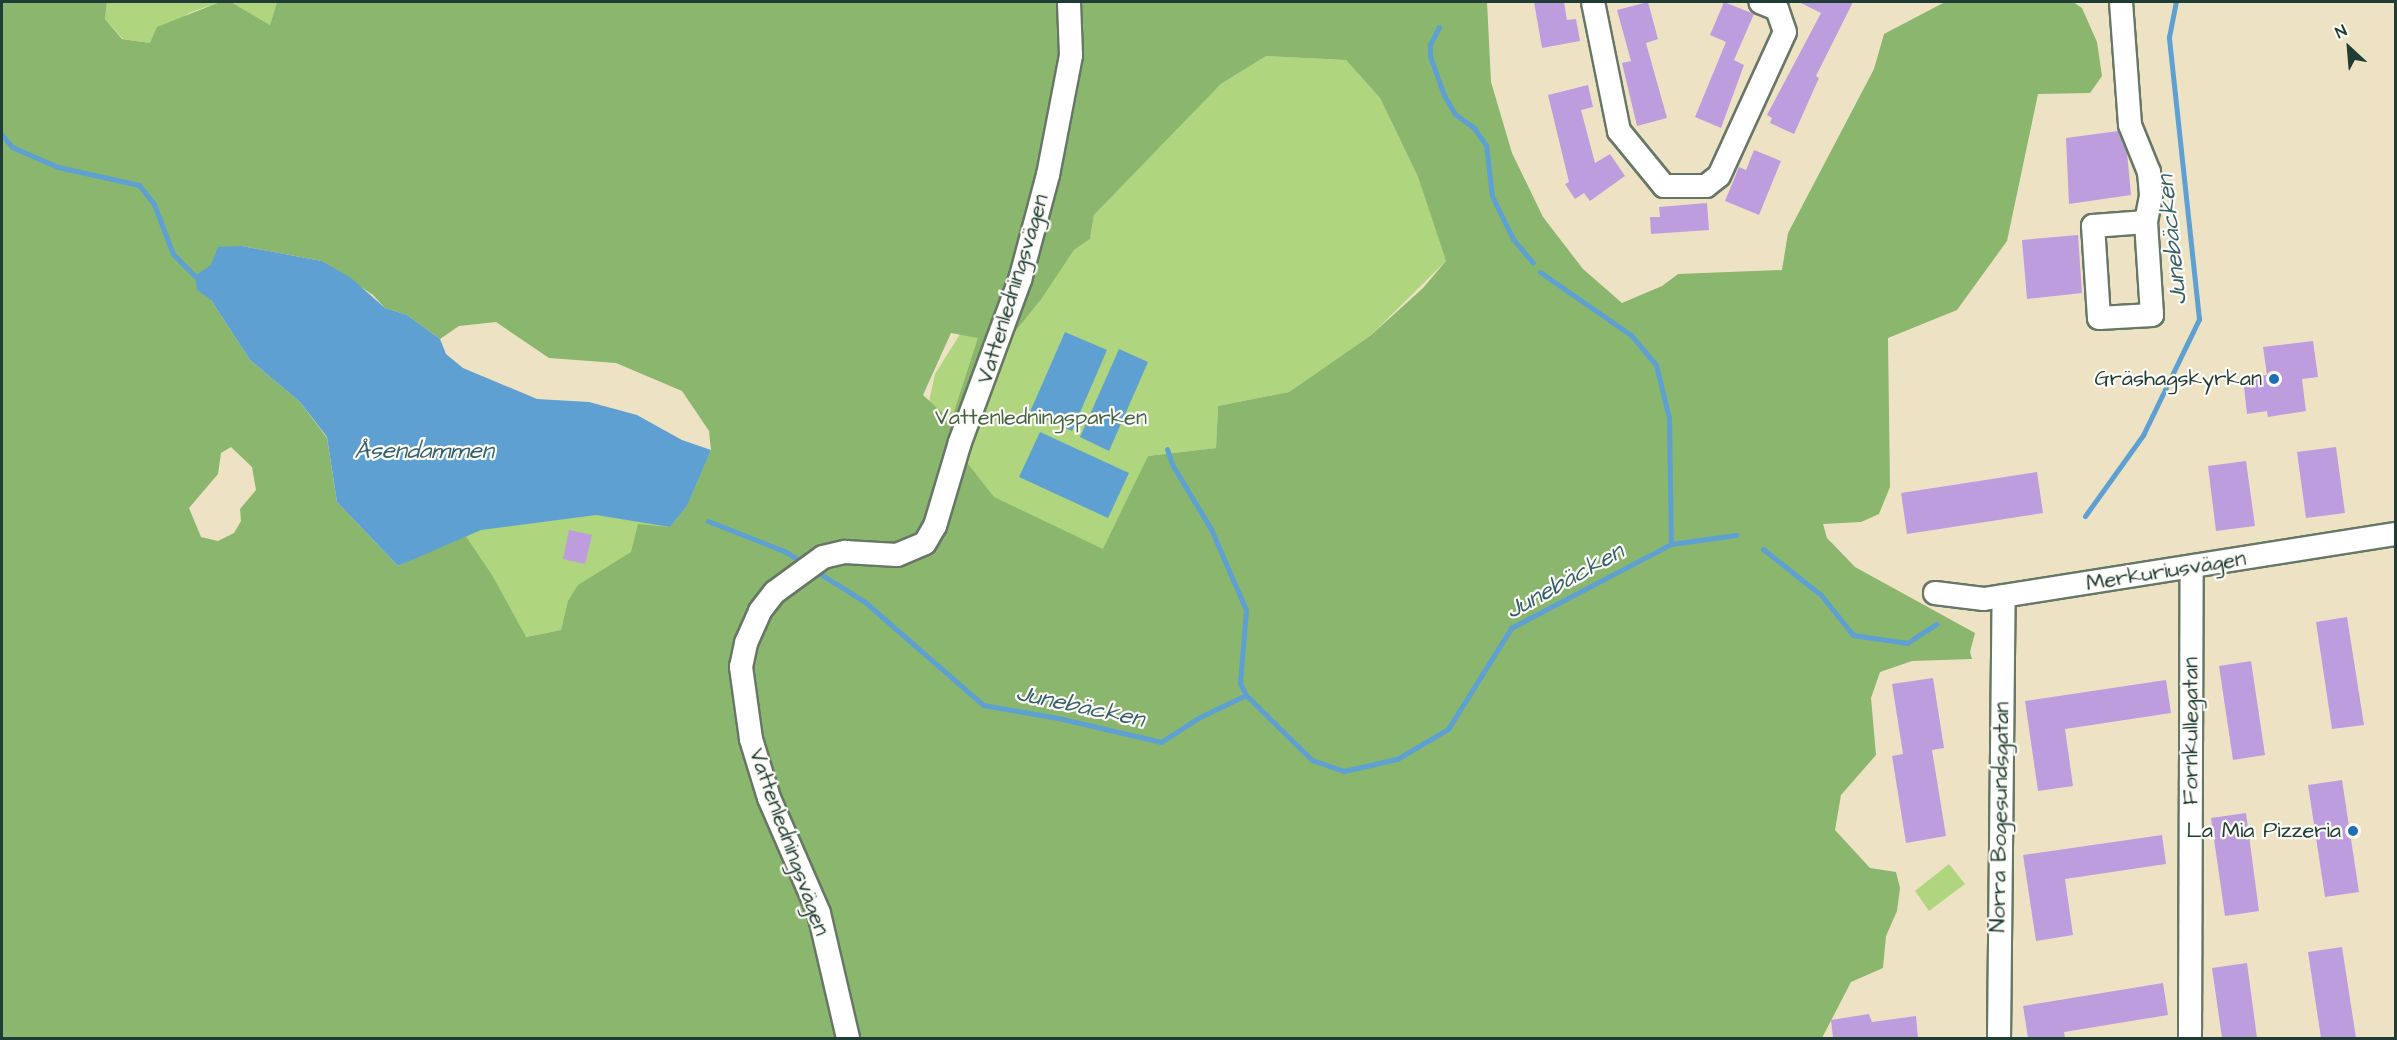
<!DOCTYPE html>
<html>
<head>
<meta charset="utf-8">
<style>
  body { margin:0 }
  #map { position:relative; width:2397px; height:1040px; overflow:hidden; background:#ede3c4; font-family:"Architects Daughter",sans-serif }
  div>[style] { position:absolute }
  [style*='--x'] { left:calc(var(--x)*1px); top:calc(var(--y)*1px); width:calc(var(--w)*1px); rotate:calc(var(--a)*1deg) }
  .green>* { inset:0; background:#afd57e }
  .forest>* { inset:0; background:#8bb66d }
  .water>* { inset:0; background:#5fa0d2 }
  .stream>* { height:5px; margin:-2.5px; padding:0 2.5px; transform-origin:2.5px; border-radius:2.5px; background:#5fa0d2 }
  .building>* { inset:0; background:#be9ddf }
  .roads { filter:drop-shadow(2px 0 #677766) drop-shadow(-2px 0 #677766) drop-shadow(0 2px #677766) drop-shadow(0 -2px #677766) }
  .minor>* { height:22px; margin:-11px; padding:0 11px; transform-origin:11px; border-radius:11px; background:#fff }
  .dots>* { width:16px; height:16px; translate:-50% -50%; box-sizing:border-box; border:3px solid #fdfcf7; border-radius:50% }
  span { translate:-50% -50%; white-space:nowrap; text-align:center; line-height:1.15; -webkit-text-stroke:4.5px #fdfcf7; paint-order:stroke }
  .street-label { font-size:22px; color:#1f3d34 }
  .poi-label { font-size:22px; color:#1f3d34 }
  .right { translate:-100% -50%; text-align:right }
  .park-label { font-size:22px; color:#436346 }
  .water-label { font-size:24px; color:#35606b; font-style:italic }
  .frame { position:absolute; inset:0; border:3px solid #1f3d34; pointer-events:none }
  .north { position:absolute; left:2319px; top:18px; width:60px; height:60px; -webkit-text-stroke:4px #fdfcf7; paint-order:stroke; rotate:334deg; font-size:16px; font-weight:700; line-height:24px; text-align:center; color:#1f3d34 }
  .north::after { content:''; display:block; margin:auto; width:21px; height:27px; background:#1f3d34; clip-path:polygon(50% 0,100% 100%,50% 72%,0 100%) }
</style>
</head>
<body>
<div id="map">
  <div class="green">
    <i style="clip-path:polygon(107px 2px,220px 2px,189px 13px,150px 43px,123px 39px,105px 19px)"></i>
    <i style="clip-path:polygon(231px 2px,277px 2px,270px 25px)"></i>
    <i style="clip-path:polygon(1266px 56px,1346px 60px,1380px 98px,1418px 177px,1446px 261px,1370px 336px,1289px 392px,1218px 406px,1216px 448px,1148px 456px,1087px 603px,563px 622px,561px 630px,525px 637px,465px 535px,737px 446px,909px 492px,935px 374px,1001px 269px,1047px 290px,1074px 250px,1090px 239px,1094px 215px,1221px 84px)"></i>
    <i style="clip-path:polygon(1949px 864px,1965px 884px,1929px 911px,1915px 891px)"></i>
  </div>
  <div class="forest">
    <i style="clip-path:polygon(evenodd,2px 2px,107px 2px,105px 19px,122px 39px,150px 43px,157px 27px,220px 2px,231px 2px,270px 25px,277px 2px,1487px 2px,1491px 82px,1512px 153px,1543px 217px,1583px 269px,1622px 303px,1662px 286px,1678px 274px,1782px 270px,1788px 233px,1874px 69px,1884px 34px,1945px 2px,2073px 2px,2082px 8px,2097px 42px,2102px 76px,2090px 93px,2038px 94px,2007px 241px,1957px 310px,1888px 338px,1890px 487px,1879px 514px,1861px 522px,1823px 524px,1827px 538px,1855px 567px,1975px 633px,1970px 652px,1972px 659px,1912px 661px,1880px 672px,1871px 698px,1876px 755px,1841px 795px,1835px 830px,1870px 868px,1896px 872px,1900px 888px,1897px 911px,1886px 936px,1883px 968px,1851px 982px,1822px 1038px,2px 1038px,2px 2px,1266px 56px,1346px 60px,1380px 98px,1418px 177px,1446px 261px,1423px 288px,1370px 336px,1289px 392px,1218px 406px,1216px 448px,1148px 456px,1103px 549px,994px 497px,957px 450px,984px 370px,1042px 298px,1074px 250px,1090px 239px,1094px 215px,1221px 84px,1266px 56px,2px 2px,242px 246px,322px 261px,373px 295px,385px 308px,407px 315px,440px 339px,459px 326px,496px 322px,549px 358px,616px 363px,682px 391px,709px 431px,711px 450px,687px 506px,670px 527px,638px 524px,631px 552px,578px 585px,568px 601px,561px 630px,526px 637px,492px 575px,465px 535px,398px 566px,337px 502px,327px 438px,300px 402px,250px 360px,211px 300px,242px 246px,2px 2px,951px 333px,978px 338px,951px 421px,923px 395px,951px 333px,2px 2px,231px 447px,252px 467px,256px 490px,240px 509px,241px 521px,234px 533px,218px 541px,201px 537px,189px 508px,218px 474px,221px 453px,231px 447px)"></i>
  </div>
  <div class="water">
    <i style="clip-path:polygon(242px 246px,322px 261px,351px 278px,385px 308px,407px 315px,440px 339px,446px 354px,463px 368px,537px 399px,589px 402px,637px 415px,682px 440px,711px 450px,687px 506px,670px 527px,596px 515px,481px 530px,398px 566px,337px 502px,327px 437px,300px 402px,250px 360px,211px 300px,197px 290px,195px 276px,211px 265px,218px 247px)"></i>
    <i style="clip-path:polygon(1065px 332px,1107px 350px,1072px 431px,1030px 412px)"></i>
    <i style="clip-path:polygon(1119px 349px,1148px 362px,1109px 451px,1080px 437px)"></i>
    <i style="clip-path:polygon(1040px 432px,1129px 473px,1108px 518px,1019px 477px)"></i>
  </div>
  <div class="stream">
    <i style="--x:1439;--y:27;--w:20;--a:117"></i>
    <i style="--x:1430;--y:45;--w:11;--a:90"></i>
    <i style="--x:1430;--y:56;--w:41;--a:70.3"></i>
    <i style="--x:1444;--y:95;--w:22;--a:60"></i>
    <i style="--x:1455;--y:114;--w:24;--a:36"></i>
    <i style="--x:1474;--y:128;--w:21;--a:55"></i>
    <i style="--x:1486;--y:145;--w:51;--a:83.3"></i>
    <i style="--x:1492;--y:196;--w:48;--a:64"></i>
    <i style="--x:1513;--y:239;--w:31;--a:50"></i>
    <i style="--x:2;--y:135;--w:16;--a:50"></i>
    <i style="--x:12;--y:147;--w:50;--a:23.5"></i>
    <i style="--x:58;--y:167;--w:83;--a:12.5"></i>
    <i style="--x:139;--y:185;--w:24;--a:52"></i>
    <i style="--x:154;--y:204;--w:53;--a:69.2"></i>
    <i style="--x:173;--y:254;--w:31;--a:45"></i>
    <i style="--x:1540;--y:272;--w:111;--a:34.7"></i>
    <i style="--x:1631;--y:335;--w:39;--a:50"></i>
    <i style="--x:1656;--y:365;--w:55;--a:76.2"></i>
    <i style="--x:1669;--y:418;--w:126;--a:89.1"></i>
    <i style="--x:1167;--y:449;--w:18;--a:71"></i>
    <i style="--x:1173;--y:466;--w:74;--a:58.9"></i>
    <i style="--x:1211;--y:529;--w:88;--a:66.6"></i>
    <i style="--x:1246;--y:610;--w:73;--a:94.7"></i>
    <i style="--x:1240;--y:683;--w:13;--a:63"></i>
    <i style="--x:2085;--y:516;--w:100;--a:-54.4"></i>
    <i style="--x:2143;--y:435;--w:129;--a:-64.2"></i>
    <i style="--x:2199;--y:319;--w:284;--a:-96.1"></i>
    <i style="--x:2169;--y:37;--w:36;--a:-79"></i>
    <i style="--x:708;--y:521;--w:82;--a:21.5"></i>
    <i style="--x:784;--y:551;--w:23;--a:31"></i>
    <i style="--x:1763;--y:549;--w:74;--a:38.4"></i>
    <i style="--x:1821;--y:595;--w:51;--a:51.3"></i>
    <i style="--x:1853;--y:635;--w:55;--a:8.4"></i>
    <i style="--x:1907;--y:643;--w:35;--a:-33"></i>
    <i style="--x:814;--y:570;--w:60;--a:32.1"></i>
    <i style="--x:865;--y:602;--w:157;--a:41.1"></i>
    <i style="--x:983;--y:705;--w:76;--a:9.8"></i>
    <i style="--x:1058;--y:718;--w:106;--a:13.1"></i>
    <i style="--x:1161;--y:742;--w:46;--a:-32.7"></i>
    <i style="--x:1200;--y:717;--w:51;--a:-25.6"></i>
    <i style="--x:1246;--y:695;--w:93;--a:44.6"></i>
    <i style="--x:1312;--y:760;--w:34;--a:19"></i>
    <i style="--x:1344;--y:771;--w:54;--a:-12.8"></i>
    <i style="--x:1397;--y:759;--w:59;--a:-30.5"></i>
    <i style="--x:1448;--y:729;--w:119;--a:-58"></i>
    <i style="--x:1511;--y:628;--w:181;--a:-27.7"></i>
    <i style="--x:1671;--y:544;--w:66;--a:-7.9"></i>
  </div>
  <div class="building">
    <i style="clip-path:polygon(1534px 2px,1564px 2px,1567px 20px,1576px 19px,1580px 41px,1542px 48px)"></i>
    <i style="clip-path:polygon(1648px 2px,1658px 39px,1646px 43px,1667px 118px,1637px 126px,1622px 63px,1631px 61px,1617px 10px)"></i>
    <i style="clip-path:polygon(1724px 2px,1754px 14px,1734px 60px,1744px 65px,1721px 128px,1695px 117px,1726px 42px,1710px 35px)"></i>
    <i style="clip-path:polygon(1799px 2px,1853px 2px,1816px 76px,1819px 78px,1794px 134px,1770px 123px,1772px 118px,1767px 115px,1821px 13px)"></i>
    <i style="clip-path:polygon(1588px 85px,1593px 107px,1581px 110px,1595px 163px,1610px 154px,1625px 176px,1590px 201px,1584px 193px,1575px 199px,1565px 184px,1569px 182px,1548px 95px)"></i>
    <i style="clip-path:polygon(2118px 131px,2127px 152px,2131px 195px,2069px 204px,2066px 138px)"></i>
    <i style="clip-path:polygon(1754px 150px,1781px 161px,1759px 215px,1725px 201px,1739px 167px,1746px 170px)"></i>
    <i style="clip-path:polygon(1707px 203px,1709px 230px,1651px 234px,1650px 217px,1660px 217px,1659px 207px)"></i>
    <i style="clip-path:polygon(2078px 235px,2082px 293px,2027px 299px,2022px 240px)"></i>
    <i style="clip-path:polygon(2313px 341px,2318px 377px,2302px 379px,2306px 411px,2268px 417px,2267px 411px,2247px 414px,2243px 378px,2267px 375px,2263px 347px)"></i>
    <i style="clip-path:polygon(2336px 447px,2345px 513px,2306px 518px,2297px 452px)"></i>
    <i style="clip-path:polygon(2246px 461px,2255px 526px,2216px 531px,2208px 466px)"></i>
    <i style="clip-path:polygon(2037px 472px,2043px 513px,1907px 534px,1901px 493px)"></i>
    <i style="clip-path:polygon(569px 530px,592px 535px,585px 564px,563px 559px)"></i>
    <i style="clip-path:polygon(2347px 617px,2364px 725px,2332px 729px,2316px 622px)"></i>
    <i style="clip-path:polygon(2251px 661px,2265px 755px,2233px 760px,2219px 666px)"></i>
    <i style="clip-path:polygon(1933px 678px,1944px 748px,1932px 750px,1946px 836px,1906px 843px,1892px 756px,1903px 754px,1892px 684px)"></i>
    <i style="clip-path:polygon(2166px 680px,2171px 713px,2065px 729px,2073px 786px,2038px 791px,2025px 701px)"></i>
    <i style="clip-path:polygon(2342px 780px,2359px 892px,2325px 897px,2308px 785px)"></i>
    <i style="clip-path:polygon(2246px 813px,2259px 911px,2225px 916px,2211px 818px)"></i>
    <i style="clip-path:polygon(2162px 835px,2166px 864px,2065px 879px,2073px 935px,2036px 941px,2023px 855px)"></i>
    <i style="clip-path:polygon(2342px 947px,2356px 1038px,2321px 1038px,2308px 952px)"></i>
    <i style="clip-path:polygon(2247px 963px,2257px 1038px,2222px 1038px,2212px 968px)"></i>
    <i style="clip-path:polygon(2163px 983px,2168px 1015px,2064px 1032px,2065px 1038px,2028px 1038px,2023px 1006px)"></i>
    <i style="clip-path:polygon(1869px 1014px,1872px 1022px,1916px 1016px,1918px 1038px,1833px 1038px,1831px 1020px)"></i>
  </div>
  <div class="roads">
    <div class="minor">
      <i style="--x:1593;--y:2;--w:132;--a:78.6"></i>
      <i style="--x:1619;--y:131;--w:71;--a:50.7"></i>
      <i style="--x:1664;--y:186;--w:42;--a:0"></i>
      <i style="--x:1706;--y:186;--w:16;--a:-38"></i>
      <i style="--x:1719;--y:176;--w:158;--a:-65.4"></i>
      <i style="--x:1785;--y:32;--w:24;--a:-109"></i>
      <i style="--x:1777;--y:9;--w:18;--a:-158"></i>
      <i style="--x:2121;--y:2;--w:123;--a:85.8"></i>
      <i style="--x:2130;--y:125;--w:51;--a:68"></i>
      <i style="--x:2149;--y:172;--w:24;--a:85"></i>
      <i style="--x:2151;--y:196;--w:26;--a:101"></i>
      <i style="--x:2146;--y:222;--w:93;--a:86.3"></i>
      <i style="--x:2152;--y:315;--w:53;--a:176.8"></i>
      <i style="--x:2099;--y:318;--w:92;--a:-93.7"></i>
      <i style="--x:2093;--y:226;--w:53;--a:-4.3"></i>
      <i style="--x:1935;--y:593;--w:49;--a:7"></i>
      <i style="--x:1984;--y:599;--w:417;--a:-9"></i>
      <i style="--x:848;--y:1038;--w:128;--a:-103.1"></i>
      <i style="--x:819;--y:913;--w:125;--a:-113.5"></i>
      <i style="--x:769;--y:798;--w:62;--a:-107"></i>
      <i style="--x:751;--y:739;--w:73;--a:-97.9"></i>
      <i style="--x:741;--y:667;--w:25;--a:-78"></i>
      <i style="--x:746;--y:643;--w:35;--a:-66"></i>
      <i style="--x:760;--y:611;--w:24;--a:-52"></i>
      <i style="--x:775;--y:592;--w:59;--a:-36.1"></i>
      <i style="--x:823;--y:557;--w:23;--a:-13"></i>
      <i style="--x:845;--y:552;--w:52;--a:3.3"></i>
      <i style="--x:897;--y:555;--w:30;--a:-23"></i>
      <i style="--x:925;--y:543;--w:20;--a:-60"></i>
      <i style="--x:935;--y:526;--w:88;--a:-73.4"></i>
      <i style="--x:960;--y:442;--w:173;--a:-69.7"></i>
      <i style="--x:1020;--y:280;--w:109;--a:-75.1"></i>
      <i style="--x:1048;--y:175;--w:122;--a:-79.1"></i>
      <i style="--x:1071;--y:55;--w:53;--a:-92.2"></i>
      <i style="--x:1999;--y:1038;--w:442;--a:-89.4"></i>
      <i style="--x:2190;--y:1038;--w:471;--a:-89.8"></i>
    </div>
  </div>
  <div class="dots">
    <i style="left:2274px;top:379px;background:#1f6fb2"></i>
    <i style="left:2353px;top:831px;background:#1f6fb2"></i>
  </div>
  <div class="street-label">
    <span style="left:1013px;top:289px;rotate:-73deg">Vattenledningsvägen</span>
    <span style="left:2166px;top:571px;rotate:-9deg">Merkuriusvägen</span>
    <span style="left:2191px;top:731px;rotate:-90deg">Fornkullegatan</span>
    <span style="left:2000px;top:817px;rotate:-89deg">Norra Bogesundsgatan</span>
    <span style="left:789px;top:842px;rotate:70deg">Vattenledningsvägen</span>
  </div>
  <div class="poi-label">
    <span class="right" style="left:2262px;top:379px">Gräshagskyrkan</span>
    <span class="right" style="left:2341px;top:831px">La Mia Pizzeria</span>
  </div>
  <div class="park-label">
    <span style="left:1041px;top:418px">Vattenledningsparken</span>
  </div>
  <div class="water-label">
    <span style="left:2173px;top:240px;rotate:-96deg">Junebäcken</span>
    <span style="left:424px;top:452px">Åsendammen</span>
    <span style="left:1565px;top:582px;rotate:-29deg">Junebäcken</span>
    <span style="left:1080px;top:707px;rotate:12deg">Junebäcken</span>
  </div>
  <div class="frame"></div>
  <div class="north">N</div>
</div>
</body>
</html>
